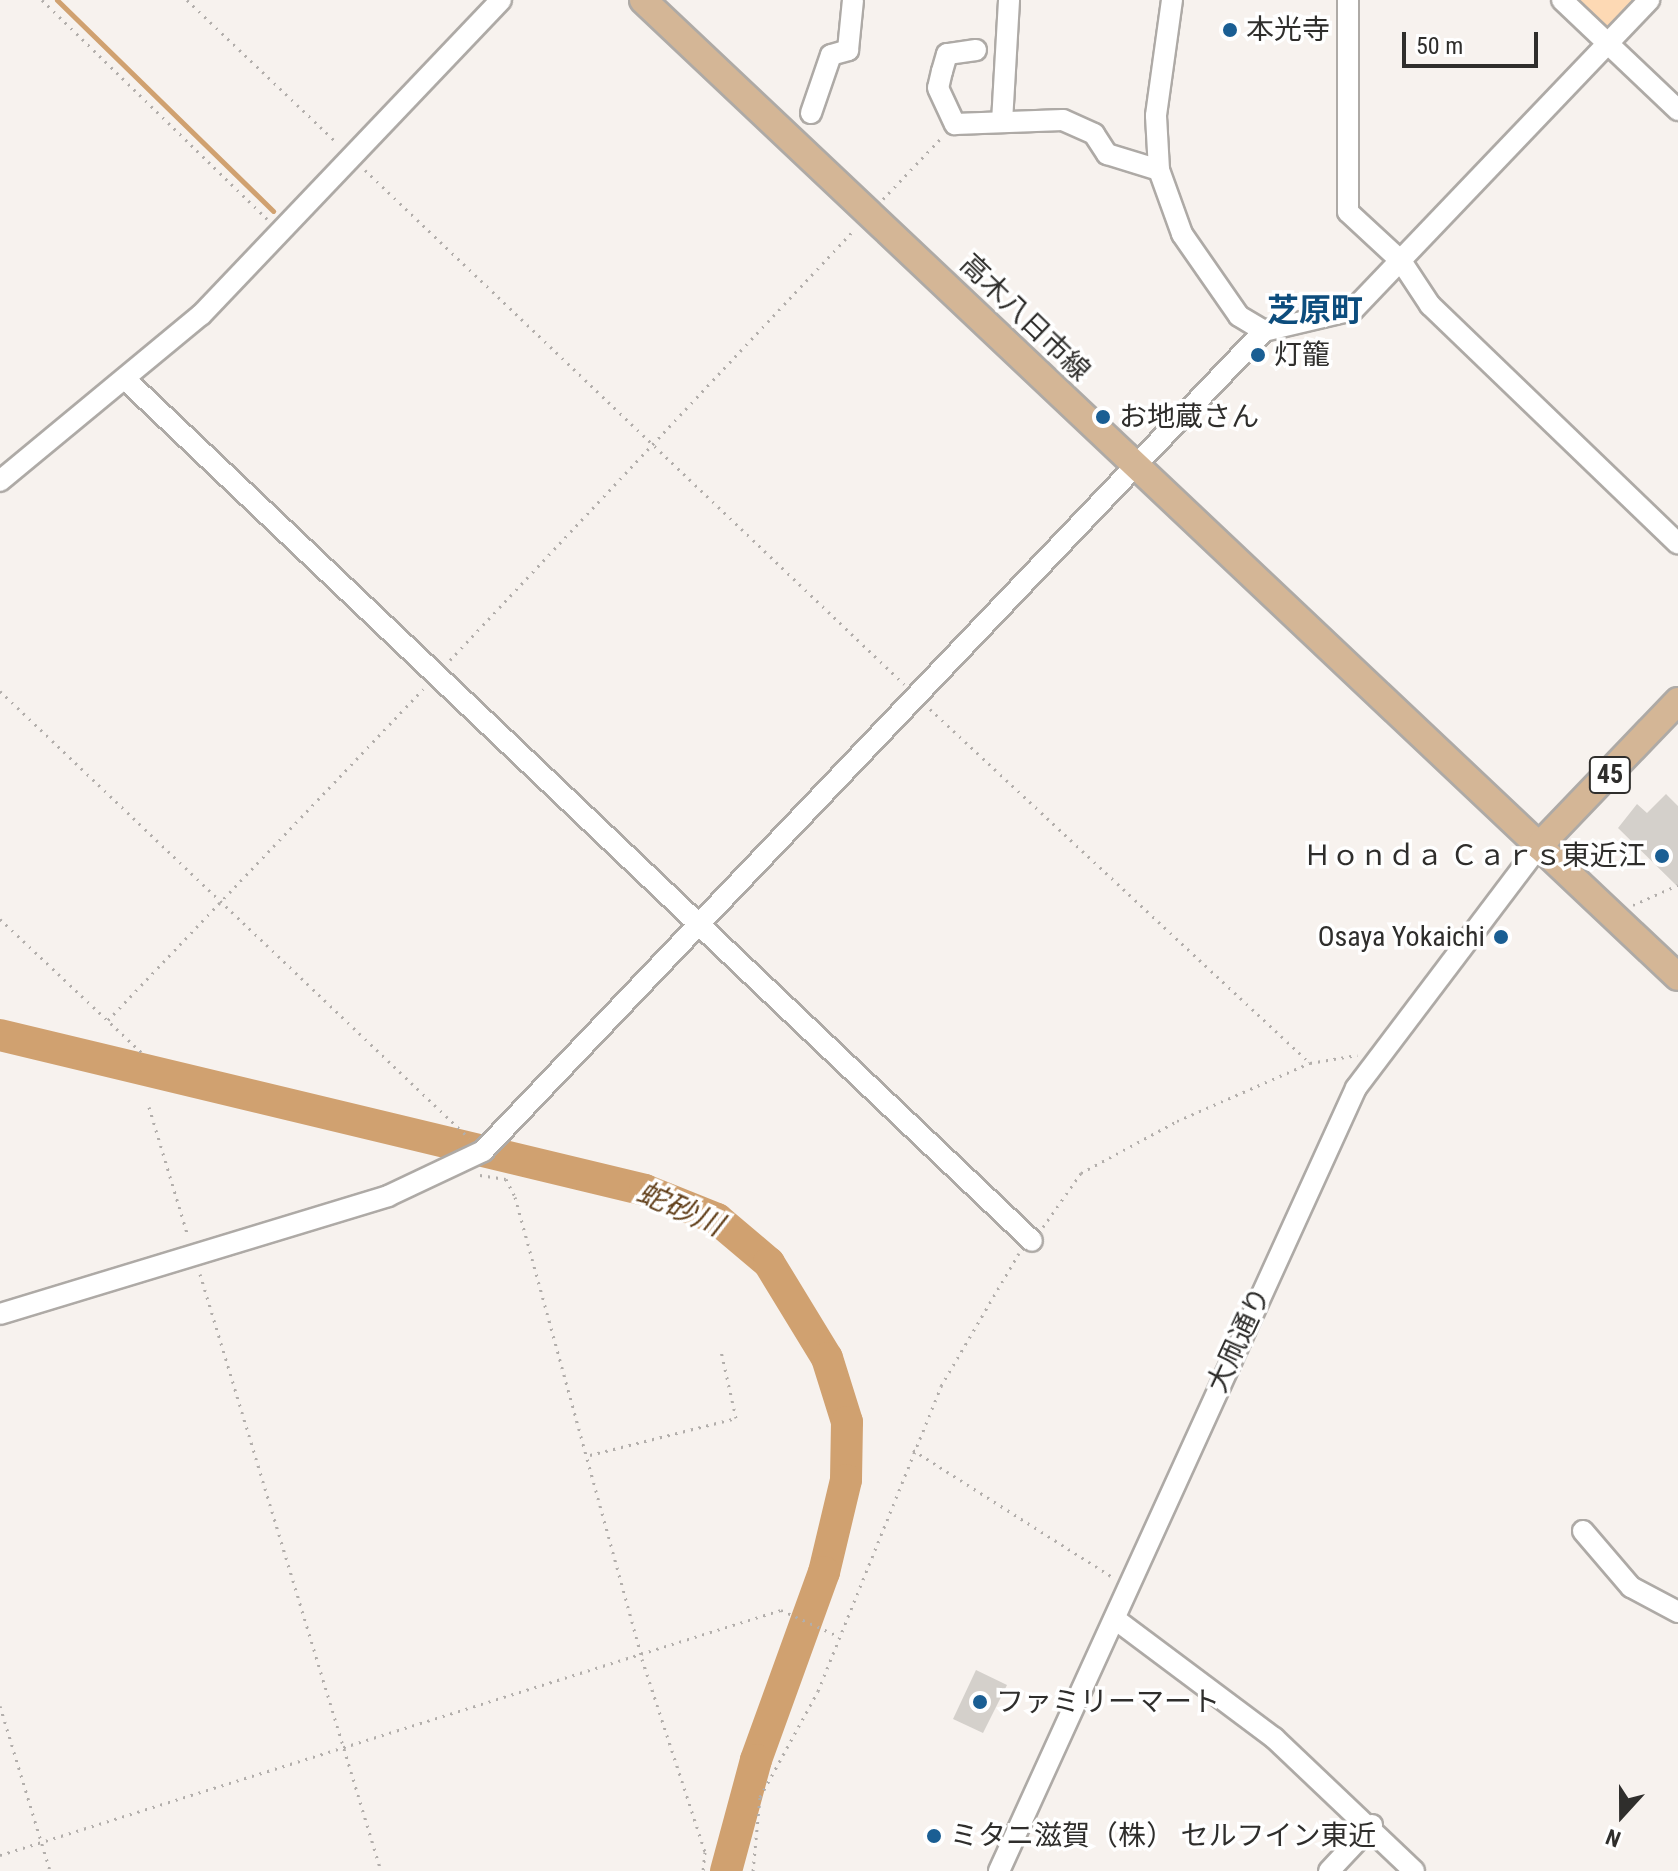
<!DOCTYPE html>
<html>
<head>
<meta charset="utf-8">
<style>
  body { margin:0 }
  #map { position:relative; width:1678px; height:1871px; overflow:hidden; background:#f7f2ee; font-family:"Roboto Condensed","Noto Sans JP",sans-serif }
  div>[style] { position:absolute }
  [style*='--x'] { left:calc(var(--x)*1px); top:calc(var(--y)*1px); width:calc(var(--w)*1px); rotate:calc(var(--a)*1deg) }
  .green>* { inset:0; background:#fdd9b4 }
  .stream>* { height:5px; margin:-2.5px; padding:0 2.5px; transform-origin:2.5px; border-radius:2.5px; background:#d0a170 }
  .river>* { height:32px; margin:-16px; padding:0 16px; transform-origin:16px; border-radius:16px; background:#d0a170 }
  .building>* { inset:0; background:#d4d0cb }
  .path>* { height:3px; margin-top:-1.5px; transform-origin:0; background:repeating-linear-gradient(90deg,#b2aeab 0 2px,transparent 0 8px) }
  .roads { filter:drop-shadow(2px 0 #aeaaa6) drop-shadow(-2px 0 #aeaaa6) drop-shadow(0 2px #aeaaa6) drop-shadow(0 -2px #aeaaa6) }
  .minor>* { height:20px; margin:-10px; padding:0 10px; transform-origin:10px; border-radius:10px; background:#fff }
  .major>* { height:26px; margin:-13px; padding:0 13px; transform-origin:13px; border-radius:13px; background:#d4b696 }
  .dots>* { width:22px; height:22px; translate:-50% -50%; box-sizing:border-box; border:4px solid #fff; border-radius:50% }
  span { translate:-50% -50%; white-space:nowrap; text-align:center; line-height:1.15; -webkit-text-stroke:7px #fff; paint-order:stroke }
  .shield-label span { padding:2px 6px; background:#fff; border:2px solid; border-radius:6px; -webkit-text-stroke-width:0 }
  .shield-label { font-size:26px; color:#2f2e2c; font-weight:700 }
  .poi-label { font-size:28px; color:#2f2e2c }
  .left { translate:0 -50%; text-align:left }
  .right { translate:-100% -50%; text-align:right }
  .street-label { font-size:28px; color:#2f2e2c }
  .water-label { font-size:30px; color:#63411c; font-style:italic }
  .quarter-label { font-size:32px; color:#0d4d7d; font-weight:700 }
  .north { position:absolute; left:1582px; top:1775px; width:80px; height:80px; -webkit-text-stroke:6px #fff; paint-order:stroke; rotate:201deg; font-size:22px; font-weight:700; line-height:32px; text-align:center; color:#2f2e2c }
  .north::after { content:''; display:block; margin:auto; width:28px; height:36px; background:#2f2e2c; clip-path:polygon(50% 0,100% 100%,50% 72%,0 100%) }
  .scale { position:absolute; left:1402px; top:32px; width:136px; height:36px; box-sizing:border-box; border:4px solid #2f2e2c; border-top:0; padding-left:10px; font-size:24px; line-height:28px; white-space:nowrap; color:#2f2e2c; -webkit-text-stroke:6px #fff; paint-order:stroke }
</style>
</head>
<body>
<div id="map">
  <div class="green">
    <i style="clip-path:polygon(1573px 0,1643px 0,1614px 32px)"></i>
  </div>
  <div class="stream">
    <i style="--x:57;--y:0;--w:302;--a:44.3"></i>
  </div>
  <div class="river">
    <i style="--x:0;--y:1035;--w:663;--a:13.51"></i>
    <i style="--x:645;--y:1190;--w:78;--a:21.9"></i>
    <i style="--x:717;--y:1219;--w:68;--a:40.2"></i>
    <i style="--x:769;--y:1263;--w:111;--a:58.6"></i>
    <i style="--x:827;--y:1358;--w:67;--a:72.6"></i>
    <i style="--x:847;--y:1422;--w:58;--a:91"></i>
    <i style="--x:846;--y:1480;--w:95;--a:103.4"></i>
    <i style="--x:824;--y:1572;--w:200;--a:109.9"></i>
    <i style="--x:756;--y:1760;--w:115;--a:105.1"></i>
  </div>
  <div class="building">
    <i style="clip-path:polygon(1666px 794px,1678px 806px,1678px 887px,1618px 828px,1637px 804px,1647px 813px)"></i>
    <i style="clip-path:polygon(976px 1670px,1007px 1685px,983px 1733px,953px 1719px)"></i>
  </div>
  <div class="path">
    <i style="--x:42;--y:0;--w:314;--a:44.2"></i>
    <i style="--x:187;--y:0;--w:207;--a:43.6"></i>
    <i style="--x:365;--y:170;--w:745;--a:43.64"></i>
    <i style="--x:883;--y:199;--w:84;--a:-46.4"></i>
    <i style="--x:450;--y:660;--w:589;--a:-46.79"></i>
    <i style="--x:0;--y:691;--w:648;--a:43.62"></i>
    <i style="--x:930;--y:709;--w:519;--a:42.97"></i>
    <i style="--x:1633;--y:905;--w:49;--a:-24"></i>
    <i style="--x:0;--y:919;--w:194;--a:43.3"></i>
    <i style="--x:108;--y:1020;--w:457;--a:-46.4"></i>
    <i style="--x:149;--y:1107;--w:135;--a:73.2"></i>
    <i style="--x:480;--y:1175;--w:26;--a:9"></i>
    <i style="--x:506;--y:1179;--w:20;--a:63"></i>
    <i style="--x:515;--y:1197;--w:479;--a:74.6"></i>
    <i style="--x:642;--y:1659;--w:203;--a:71.9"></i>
    <i style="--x:705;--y:1852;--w:19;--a:96"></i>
    <i style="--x:1043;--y:1227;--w:66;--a:-54.9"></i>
    <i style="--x:1081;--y:1173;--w:109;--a:-28.4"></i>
    <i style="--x:1177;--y:1121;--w:145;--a:-23.6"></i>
    <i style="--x:1310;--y:1063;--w:48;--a:-9.7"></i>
    <i style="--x:200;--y:1274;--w:624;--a:73.13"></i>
    <i style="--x:913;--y:1450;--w:236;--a:32.5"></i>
    <i style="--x:590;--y:1455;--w:151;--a:-14.2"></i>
    <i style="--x:736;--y:1418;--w:69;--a:-102.6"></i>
    <i style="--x:0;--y:1706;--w:172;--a:73.1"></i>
    <i style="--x:0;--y:1855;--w:819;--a:-17.42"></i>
    <i style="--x:781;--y:1610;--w:63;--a:24.5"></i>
    <i style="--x:753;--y:1871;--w:74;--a:-84.6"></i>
    <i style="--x:760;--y:1797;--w:121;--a:-61.3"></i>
    <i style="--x:818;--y:1691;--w:329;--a:-68"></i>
    <i style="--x:941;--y:1386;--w:154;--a:-59.6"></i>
  </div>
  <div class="roads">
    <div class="minor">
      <i style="--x:1172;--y:0;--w:117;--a:97.9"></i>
      <i style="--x:1156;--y:116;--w:54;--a:86.8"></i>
      <i style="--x:1159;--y:170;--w:68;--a:70.2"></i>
      <i style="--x:1182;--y:234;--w:100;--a:55.2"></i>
      <i style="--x:1239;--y:316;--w:29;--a:31"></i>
      <i style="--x:1348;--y:0;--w:212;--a:90"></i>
      <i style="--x:1348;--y:212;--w:72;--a:42.8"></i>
      <i style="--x:1401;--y:261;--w:53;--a:56.6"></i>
      <i style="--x:1430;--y:305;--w:344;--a:43.9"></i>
      <i style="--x:1562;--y:0;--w:160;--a:43.5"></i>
      <i style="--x:976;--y:50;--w:29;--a:172"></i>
      <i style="--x:947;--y:54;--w:18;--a:106"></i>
      <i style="--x:942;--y:71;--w:17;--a:103"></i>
      <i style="--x:938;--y:88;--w:40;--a:65"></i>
      <i style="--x:955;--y:124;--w:108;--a:-2.1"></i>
      <i style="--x:1063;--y:120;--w:34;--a:24"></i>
      <i style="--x:1094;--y:134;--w:24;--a:57"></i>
      <i style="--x:1107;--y:154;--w:54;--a:17.1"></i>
      <i style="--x:811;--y:113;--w:61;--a:-71"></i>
      <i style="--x:831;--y:55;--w:18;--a:-16"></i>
      <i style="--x:848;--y:50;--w:50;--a:-84.3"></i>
      <i style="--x:1002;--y:122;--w:122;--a:-86.7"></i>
      <i style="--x:125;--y:379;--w:1251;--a:43.54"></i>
      <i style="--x:0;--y:481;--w:261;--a:-39.6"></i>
      <i style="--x:201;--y:315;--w:435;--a:-46.4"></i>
      <i style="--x:0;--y:1314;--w:406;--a:-16.9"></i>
      <i style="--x:388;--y:1196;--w:105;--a:-25.3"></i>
      <i style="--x:483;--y:1151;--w:1132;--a:-46.4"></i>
      <i style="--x:1264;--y:331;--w:91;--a:-13.3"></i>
      <i style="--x:1353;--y:310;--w:429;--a:-46.3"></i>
      <i style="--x:1583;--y:1531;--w:74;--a:49.4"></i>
      <i style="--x:1631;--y:1587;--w:53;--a:28"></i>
      <i style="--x:1115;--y:1619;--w:199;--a:36.8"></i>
      <i style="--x:1274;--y:1738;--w:193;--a:43.5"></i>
      <i style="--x:999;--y:1871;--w:861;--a:-65.49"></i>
      <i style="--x:1356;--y:1088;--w:303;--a:-52.9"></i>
      <i style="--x:1329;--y:1871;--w:63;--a:-46.9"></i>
    </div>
    <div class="major">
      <i style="--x:643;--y:0;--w:1423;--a:43.35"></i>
      <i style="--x:1539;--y:846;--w:201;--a:-46.2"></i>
    </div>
  </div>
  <div class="dots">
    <i style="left:1230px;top:30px;background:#1a5e93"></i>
    <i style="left:1258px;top:355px;background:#1a5e93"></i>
    <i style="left:1103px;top:417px;background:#1a5e93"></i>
    <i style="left:1662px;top:856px;background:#1a5e93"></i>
    <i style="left:1501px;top:937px;background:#1a5e93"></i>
    <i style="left:980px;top:1702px;background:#1a5e93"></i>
    <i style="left:934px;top:1836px;background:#1a5e93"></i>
  </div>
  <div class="shield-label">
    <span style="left:1610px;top:775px">45</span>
  </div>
  <div class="poi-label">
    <span class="left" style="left:1246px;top:30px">本光寺</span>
    <span class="left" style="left:1274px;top:355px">灯籠</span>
    <span class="left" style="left:1119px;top:417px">お地蔵さん</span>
    <span class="right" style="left:1646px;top:856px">Ｈｏｎｄａ Ｃａｒｓ東近江</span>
    <span class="right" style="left:1485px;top:937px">Osaya Yokaichi</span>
    <span class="left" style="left:996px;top:1702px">ファミリーマート</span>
    <span class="left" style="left:950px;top:1836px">ミタニ滋賀（株） セルフイン東近</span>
  </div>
  <div class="street-label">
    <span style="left:1025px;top:318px;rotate:44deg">高木八日市線</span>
    <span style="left:1239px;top:1340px;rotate:-65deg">大凧通り</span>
  </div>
  <div class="water-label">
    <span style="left:680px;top:1209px;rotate:24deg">蛇砂川</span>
  </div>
  <div class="quarter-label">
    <span style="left:1315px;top:310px">芝原町</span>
  </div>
  <div class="north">N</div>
  <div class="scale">50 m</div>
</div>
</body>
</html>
